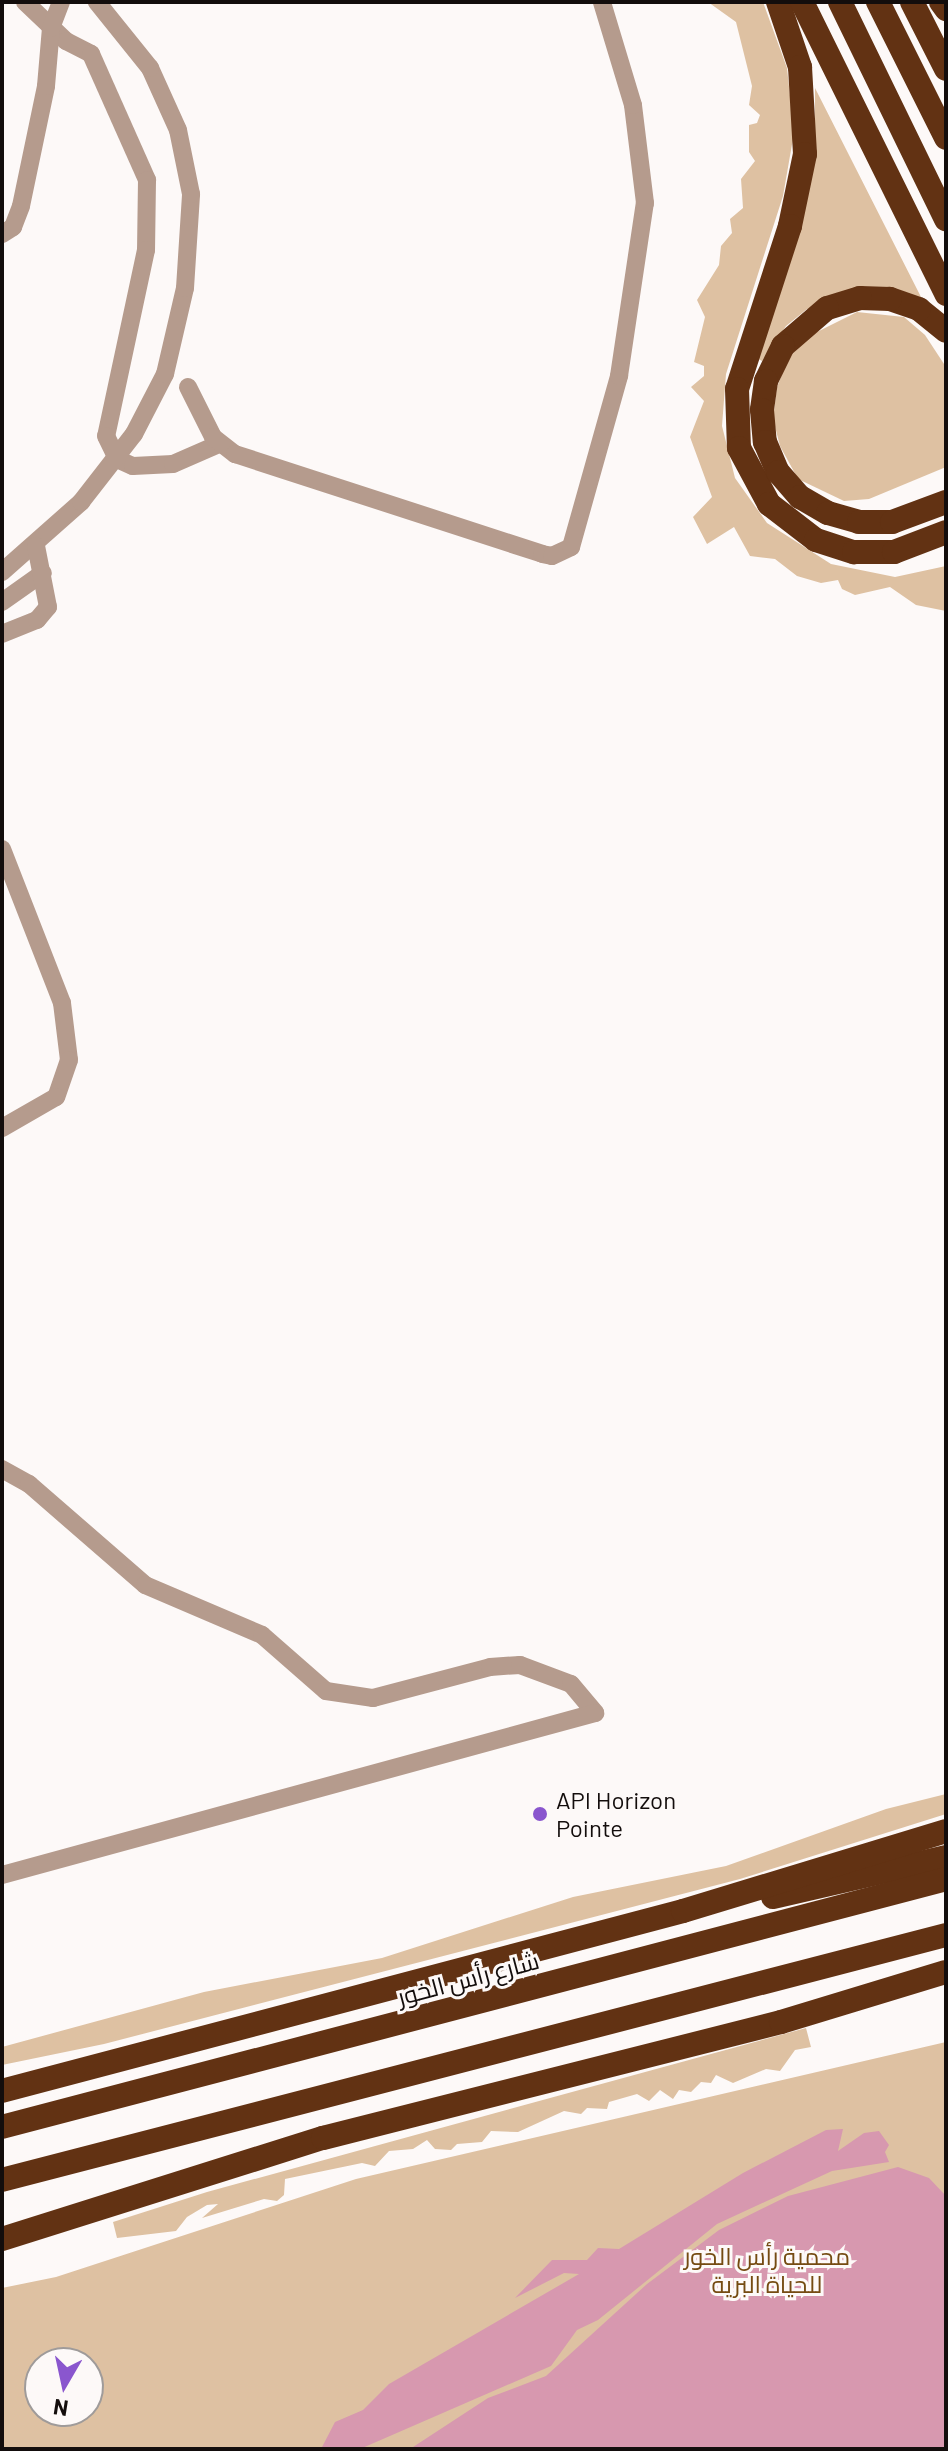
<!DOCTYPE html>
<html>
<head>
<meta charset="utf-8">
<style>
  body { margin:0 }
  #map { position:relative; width:948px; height:2451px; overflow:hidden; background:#fdf9f8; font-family:Barlow,Cairo,sans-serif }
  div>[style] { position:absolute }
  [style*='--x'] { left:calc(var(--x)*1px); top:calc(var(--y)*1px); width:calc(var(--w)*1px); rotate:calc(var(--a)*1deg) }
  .green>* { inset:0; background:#dec1a2 }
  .water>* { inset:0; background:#d798af }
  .minor>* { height:18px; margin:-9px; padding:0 9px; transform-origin:9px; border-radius:9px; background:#b59b8d }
  .highway>* { height:24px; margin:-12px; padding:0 12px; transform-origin:12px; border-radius:12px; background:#623213 }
  .dots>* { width:22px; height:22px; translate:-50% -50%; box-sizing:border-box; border:4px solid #fdf9f8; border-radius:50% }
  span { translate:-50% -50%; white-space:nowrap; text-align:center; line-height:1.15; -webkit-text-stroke:6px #fdf9f8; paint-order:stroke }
  .poi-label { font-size:24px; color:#130d0c }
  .left { translate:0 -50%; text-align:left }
  .street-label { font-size:24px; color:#130d0c }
  .park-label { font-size:24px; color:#754b12 }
  .frame { position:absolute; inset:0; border:4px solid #130d0c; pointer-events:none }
  .north { position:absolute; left:24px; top:2347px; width:80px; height:80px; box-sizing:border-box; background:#fdf9f8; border:2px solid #9f9b9a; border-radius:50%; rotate:189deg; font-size:22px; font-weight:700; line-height:32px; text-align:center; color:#130d0c }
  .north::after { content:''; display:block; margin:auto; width:28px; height:36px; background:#8a56ce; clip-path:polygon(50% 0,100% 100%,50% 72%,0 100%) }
</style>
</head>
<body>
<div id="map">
  <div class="green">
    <i style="clip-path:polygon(708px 2px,763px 2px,787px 68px,794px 133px,783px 196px,726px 374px,722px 426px,735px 478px,767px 523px,831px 564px,895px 577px,946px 566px,946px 611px,916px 605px,890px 587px,855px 595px,842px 589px,838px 580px,821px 583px,797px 576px,775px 559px,750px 556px,734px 527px,707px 544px,693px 517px,712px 497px,690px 437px,704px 401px,691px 387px,704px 376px,704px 366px,694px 362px,705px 317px,697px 300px,719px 265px,721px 246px,732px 233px,730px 219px,743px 208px,741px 179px,755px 161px,749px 152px,749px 125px,757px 123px,760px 115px,749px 105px,752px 86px,736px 22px)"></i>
    <i style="clip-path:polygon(815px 88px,921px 297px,807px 309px,786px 326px,762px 361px,755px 357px,815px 159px)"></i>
    <i style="clip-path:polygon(857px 312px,904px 317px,925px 335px,944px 364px,946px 467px,869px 499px,844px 501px,798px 479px,780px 446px,773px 419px,777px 387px,788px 359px,807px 337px)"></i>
    <i style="clip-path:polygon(946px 1794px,946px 1814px,740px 1879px,104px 2044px,2px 2065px,2px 2047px,204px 1992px,382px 1958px,573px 1897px,726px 1866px,886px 1809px)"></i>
    <i style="clip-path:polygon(806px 2028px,811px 2047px,795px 2050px,780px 2071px,766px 2069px,733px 2083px,716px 2075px,711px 2083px,701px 2082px,691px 2092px,679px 2090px,673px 2099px,660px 2090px,649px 2101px,637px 2094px,609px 2102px,607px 2109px,587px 2108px,581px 2114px,564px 2111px,518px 2132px,491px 2131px,482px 2142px,457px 2144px,451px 2150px,435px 2149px,427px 2140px,413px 2149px,389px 2151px,375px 2166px,362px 2163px,285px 2179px,284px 2195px,277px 2201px,264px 2199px,202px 2218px,218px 2204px,207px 2205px,187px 2217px,176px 2231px,117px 2238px,113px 2222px,207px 2192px)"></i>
    <i style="clip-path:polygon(evenodd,946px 2042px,946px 2449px,2px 2449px,2px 2288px,56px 2277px,356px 2179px,946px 2042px,40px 2363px,88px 2363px,88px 2411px,40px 2411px,40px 2363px)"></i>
  </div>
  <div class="water">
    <i style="clip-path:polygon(843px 2129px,838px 2151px,864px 2133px,879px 2131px,889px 2145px,885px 2152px,889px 2162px,832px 2171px,717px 2224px,598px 2320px,577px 2330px,551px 2366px,360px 2449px,321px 2449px,335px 2422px,363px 2410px,389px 2384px,579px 2274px,564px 2273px,515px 2298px,552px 2260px,587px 2260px,598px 2248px,619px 2249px,743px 2173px,826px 2130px)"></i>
    <i style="clip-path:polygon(898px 2167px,929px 2178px,946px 2196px,946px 2449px,410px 2449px,488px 2398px,546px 2376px,647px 2284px,719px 2230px,788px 2196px)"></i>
  </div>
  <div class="minor">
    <i style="--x:25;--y:2;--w:57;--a:43.6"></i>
    <i style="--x:66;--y:41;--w:28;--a:27"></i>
    <i style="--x:91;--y:54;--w:138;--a:66"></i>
    <i style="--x:147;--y:180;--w:70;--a:90.8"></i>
    <i style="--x:146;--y:250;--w:190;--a:102.1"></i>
    <i style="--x:106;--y:436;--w:25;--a:64"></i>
    <i style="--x:117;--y:459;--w:17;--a:24"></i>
    <i style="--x:133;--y:466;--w:40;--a:-2.9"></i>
    <i style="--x:173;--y:464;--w:50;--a:-23.5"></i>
    <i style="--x:2;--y:234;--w:13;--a:-32"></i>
    <i style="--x:13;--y:227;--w:22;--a:-69"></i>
    <i style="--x:21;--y:206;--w:123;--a:-78.2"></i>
    <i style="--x:46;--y:86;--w:58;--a:-85.1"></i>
    <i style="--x:51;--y:28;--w:28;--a:-69"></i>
    <i style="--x:188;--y:387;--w:56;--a:63.4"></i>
    <i style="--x:213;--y:437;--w:28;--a:38"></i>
    <i style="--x:235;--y:454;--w:323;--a:18"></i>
    <i style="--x:542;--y:554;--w:10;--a:11"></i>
    <i style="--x:552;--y:556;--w:21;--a:-25"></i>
    <i style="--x:571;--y:547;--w:178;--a:-74.3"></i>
    <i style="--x:619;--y:376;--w:175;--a:-81.5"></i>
    <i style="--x:645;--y:203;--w:99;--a:-97"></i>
    <i style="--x:633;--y:105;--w:108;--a:-106.8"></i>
    <i style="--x:2;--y:572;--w:106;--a:-41.5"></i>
    <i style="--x:81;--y:502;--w:86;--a:-52.1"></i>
    <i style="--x:134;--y:434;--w:68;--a:-62.7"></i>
    <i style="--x:165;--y:374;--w:88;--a:-76.9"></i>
    <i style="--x:185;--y:288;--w:94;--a:-86.3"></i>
    <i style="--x:191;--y:194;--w:65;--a:-101.5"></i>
    <i style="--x:178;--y:130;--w:68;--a:-114.3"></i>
    <i style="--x:150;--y:68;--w:85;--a:-128.8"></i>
    <i style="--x:2;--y:602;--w:50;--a:-35.3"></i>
    <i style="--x:2;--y:634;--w:38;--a:-22"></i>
    <i style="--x:37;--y:620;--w:17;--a:-50"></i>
    <i style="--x:48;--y:607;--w:62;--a:-101.1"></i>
    <i style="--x:2;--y:849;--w:165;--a:68.7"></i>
    <i style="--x:62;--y:1003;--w:57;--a:83"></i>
    <i style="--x:69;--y:1060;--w:39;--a:109"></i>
    <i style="--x:56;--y:1097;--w:62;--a:150.1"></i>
    <i style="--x:2;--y:1469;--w:31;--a:29"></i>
    <i style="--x:29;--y:1484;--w:154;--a:41"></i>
    <i style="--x:145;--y:1585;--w:127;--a:23.1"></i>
    <i style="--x:262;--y:1635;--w:85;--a:41.2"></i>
    <i style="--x:326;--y:1691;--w:48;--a:8.5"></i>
    <i style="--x:373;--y:1698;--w:121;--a:-14.8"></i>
    <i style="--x:490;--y:1667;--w:30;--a:-4"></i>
    <i style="--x:520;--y:1665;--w:54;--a:20.4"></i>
    <i style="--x:571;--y:1684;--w:38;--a:50"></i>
    <i style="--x:595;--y:1713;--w:615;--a:164.72"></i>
  </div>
  <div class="highway">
    <i style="--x:778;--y:2;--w:69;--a:71.3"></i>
    <i style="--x:800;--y:67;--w:87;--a:86.7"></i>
    <i style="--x:805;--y:154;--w:74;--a:101.8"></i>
    <i style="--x:790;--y:226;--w:171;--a:108"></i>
    <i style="--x:737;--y:389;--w:59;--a:88.1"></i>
    <i style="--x:739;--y:448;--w:64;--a:61.8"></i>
    <i style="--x:769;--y:504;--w:59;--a:37.5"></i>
    <i style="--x:816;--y:540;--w:40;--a:18"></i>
    <i style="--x:854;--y:552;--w:40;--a:0"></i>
    <i style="--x:894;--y:552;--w:56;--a:-21"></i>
    <i style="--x:802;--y:2;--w:326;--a:63.7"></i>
    <i style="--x:840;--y:2;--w:242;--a:64"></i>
    <i style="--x:878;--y:2;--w:152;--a:63.4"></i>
    <i style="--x:912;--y:2;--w:75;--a:63.1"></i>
    <i style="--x:941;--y:2;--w:9;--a:54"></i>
    <i style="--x:946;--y:331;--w:35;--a:-141"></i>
    <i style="--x:919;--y:309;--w:31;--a:-161"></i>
    <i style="--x:890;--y:299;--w:30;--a:-178"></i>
    <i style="--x:860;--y:298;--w:34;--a:163"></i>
    <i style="--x:827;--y:308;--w:58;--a:139.2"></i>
    <i style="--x:783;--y:346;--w:39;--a:116"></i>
    <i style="--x:766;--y:381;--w:29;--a:98"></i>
    <i style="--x:762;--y:410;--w:32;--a:85"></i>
    <i style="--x:765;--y:442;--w:33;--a:67"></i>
    <i style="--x:778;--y:472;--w:33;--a:49"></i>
    <i style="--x:800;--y:497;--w:32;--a:30"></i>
    <i style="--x:828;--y:513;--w:32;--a:16"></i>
    <i style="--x:859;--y:522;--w:33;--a:0"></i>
    <i style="--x:892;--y:522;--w:58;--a:-20.3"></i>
    <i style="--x:773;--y:1897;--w:178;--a:-13"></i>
    <i style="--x:2;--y:2091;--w:704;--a:-14.81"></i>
    <i style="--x:683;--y:1911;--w:275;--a:-16.9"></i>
    <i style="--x:2;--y:2127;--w:976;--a:-14.72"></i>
    <i style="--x:2;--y:2180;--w:975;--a:-14.55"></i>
    <i style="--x:2;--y:2239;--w:337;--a:-17.5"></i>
    <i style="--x:323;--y:2138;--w:472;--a:-14.2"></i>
    <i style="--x:781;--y:2022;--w:172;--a:-16.9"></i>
  </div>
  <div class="dots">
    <i style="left:540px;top:1814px;background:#8a56ce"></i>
  </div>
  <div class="poi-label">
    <span class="left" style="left:556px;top:1814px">API Horizon<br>Pointe</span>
  </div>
  <div class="street-label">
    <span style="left:468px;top:1978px;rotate:-15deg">شارع رأس الخور</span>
  </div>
  <div class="park-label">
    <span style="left:767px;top:2270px">محمية رأس الخور<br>للحياة البرية</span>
  </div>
  <div class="frame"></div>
  <div class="north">N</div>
</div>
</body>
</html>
